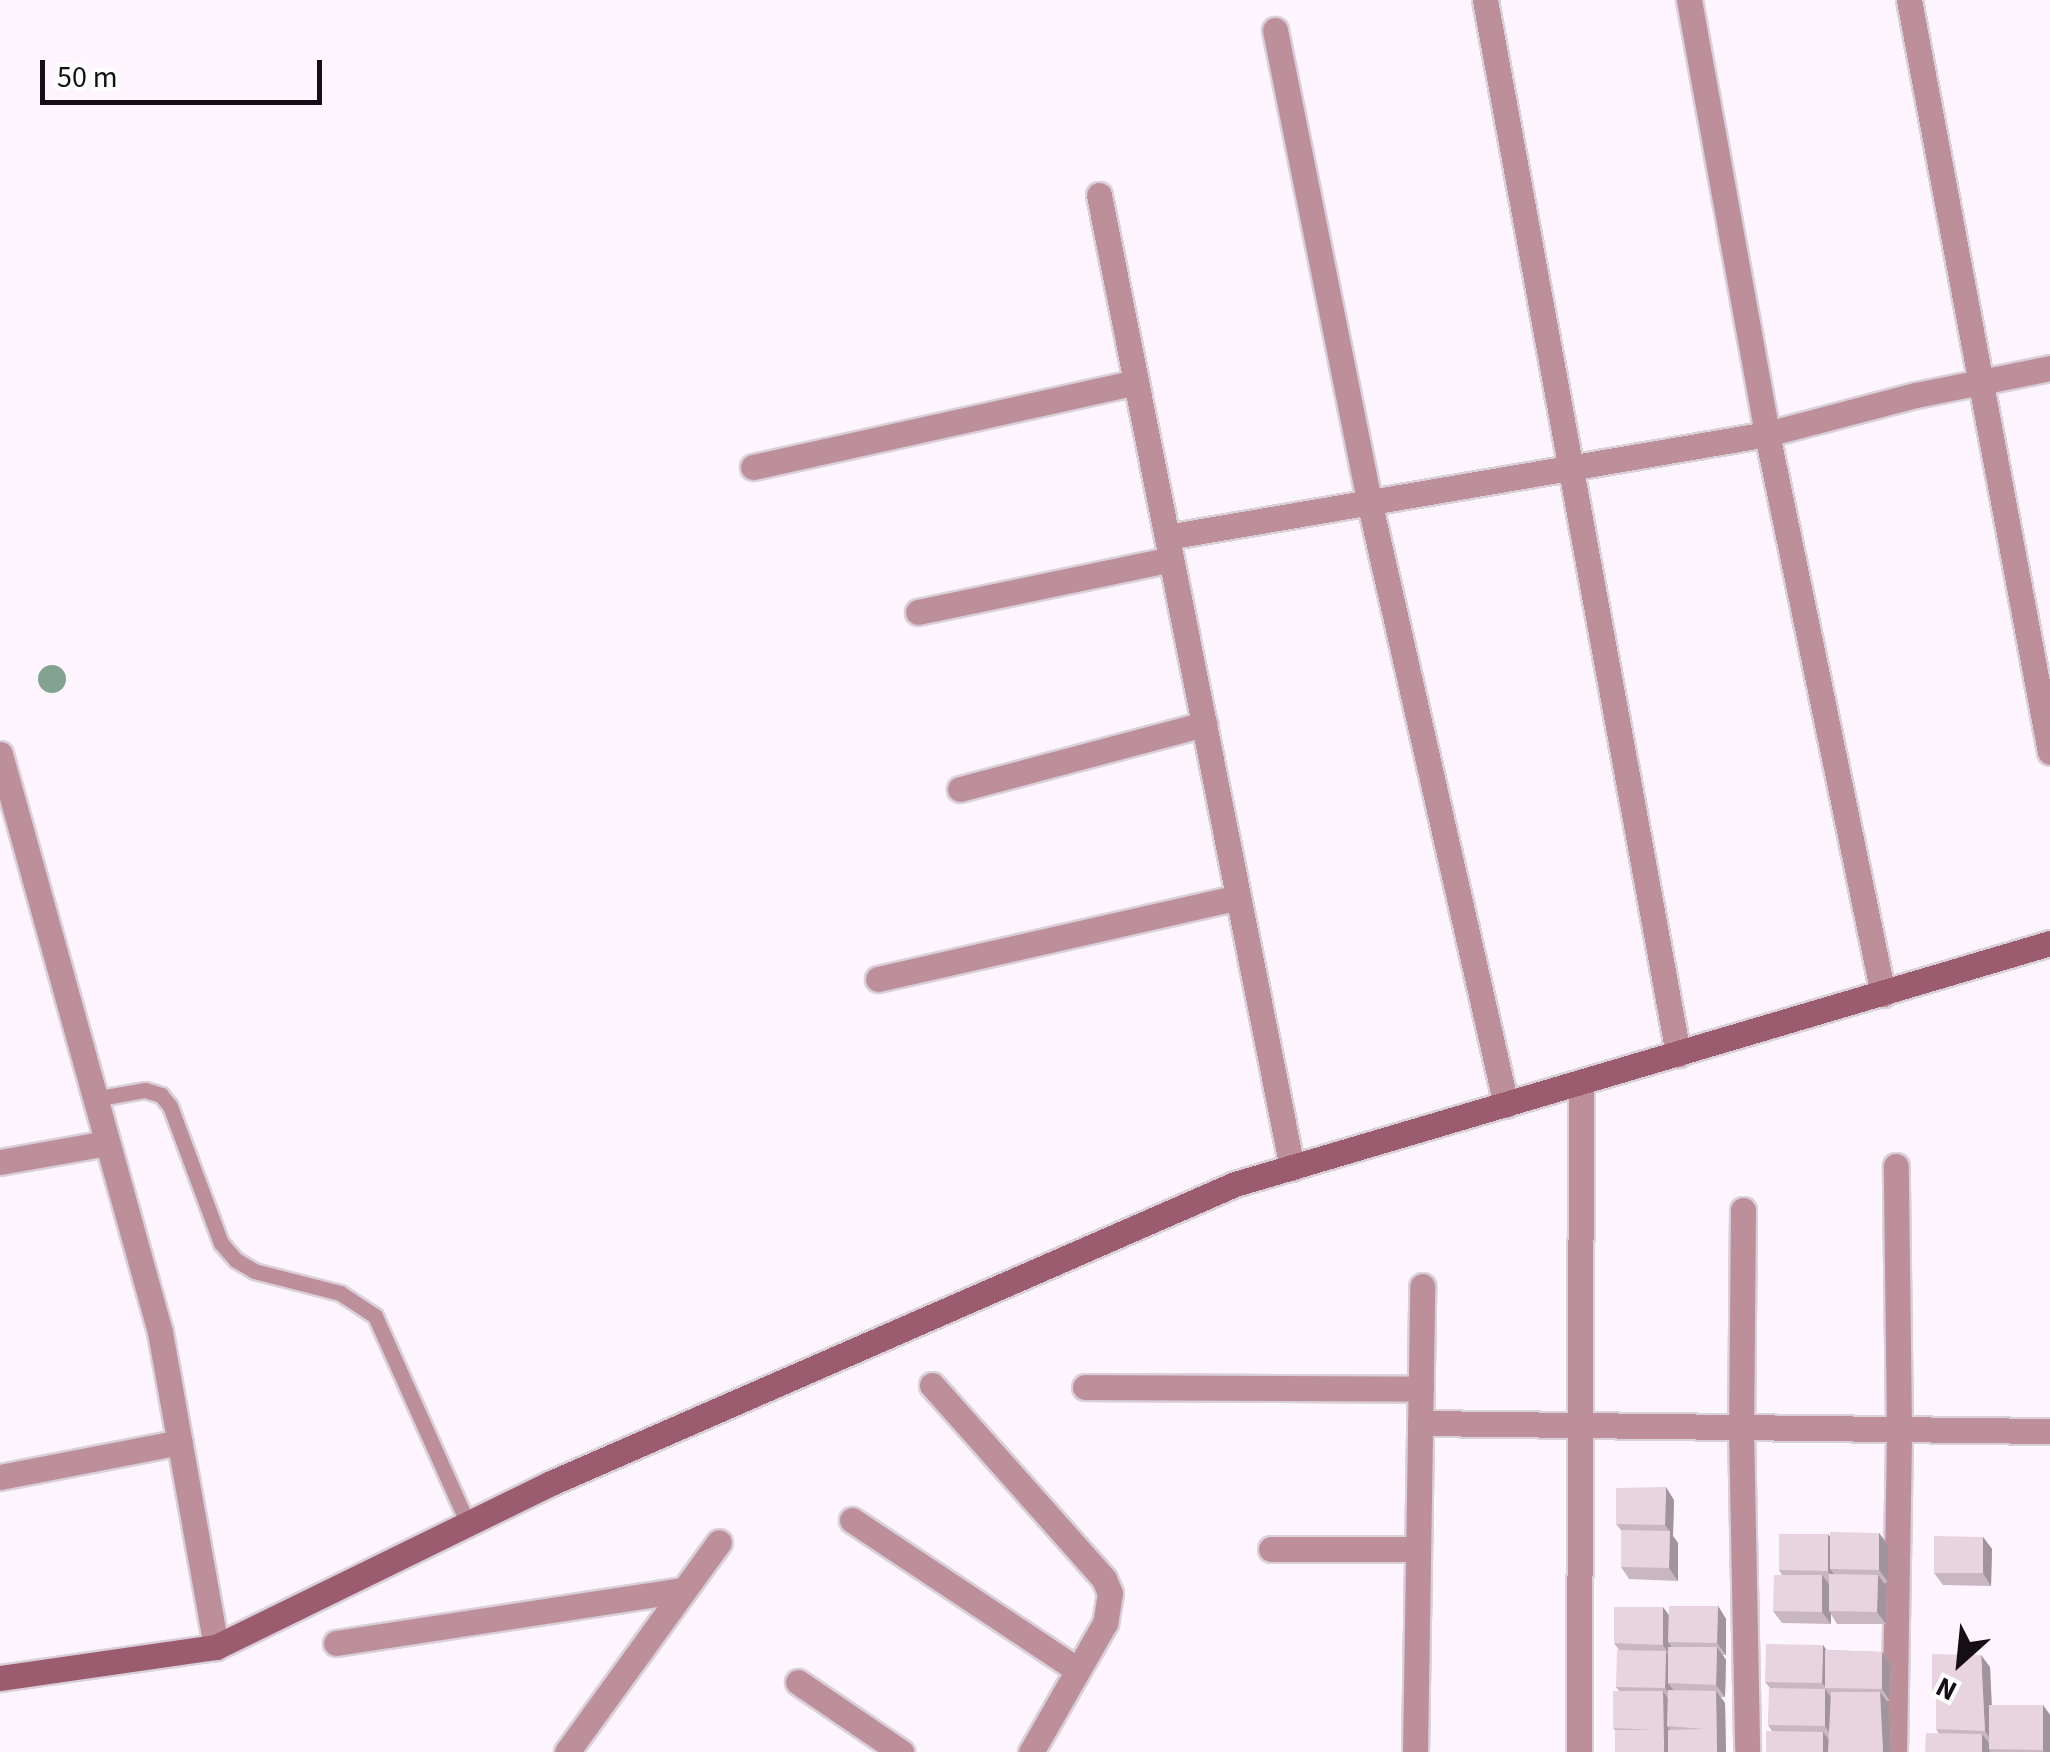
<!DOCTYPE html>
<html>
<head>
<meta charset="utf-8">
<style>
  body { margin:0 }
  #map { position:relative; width:2050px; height:1752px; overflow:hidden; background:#fff5ff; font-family:"Source Sans 3",sans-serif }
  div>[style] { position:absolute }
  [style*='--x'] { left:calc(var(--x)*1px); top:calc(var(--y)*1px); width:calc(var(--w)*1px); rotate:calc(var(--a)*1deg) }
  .roads { filter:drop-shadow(2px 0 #d9d0da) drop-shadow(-2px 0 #d9d0da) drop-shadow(0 2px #d9d0da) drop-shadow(0 -2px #d9d0da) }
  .lane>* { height:15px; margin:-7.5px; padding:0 7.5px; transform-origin:7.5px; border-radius:7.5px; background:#bc8f9b }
  .street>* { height:25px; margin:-12.5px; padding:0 12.5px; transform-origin:12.5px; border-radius:12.5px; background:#bc8f9b }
  .secondary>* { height:25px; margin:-12.5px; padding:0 12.5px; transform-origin:12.5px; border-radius:12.5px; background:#9b5c6f }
  .trees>* { width:28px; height:28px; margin:-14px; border-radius:50%; background:#84a290 }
  .wall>* { inset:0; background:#c8b6c0 }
  .shaded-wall>* { inset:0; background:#a2949c }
  .building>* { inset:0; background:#e8d4df }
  span { translate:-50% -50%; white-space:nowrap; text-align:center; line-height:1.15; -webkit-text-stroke:10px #fff; paint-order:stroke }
  .north { position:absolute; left:1910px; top:1612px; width:100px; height:100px; -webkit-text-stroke:8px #fff; paint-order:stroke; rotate:207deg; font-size:28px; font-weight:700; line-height:40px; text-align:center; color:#140f15 }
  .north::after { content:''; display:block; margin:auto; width:35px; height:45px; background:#140f15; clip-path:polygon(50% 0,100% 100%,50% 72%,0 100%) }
  .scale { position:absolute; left:40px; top:60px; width:282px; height:45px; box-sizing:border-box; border:5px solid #140f15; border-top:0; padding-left:12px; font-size:30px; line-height:35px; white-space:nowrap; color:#140f15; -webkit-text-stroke:8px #fff; paint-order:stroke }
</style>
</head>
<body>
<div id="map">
  <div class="roads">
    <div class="lane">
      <i style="--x:94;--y:1099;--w:52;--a:-10"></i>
      <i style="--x:145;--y:1090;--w:17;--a:17"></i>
      <i style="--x:161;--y:1095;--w:14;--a:51"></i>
      <i style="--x:170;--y:1106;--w:146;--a:69.6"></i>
      <i style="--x:221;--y:1243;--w:23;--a:49"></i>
      <i style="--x:236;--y:1260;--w:21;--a:31"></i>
      <i style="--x:254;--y:1271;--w:89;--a:14.3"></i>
      <i style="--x:340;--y:1293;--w:42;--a:33.3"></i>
      <i style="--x:375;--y:1316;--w:228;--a:65.9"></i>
    </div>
    <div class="street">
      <i style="--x:1485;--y:0;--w:1072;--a:79.62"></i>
      <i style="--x:1689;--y:0;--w:441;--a:79.8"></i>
      <i style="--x:1767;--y:434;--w:572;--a:78.3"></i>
      <i style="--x:1909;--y:0;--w:765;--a:79.38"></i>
      <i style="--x:1275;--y:30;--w:484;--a:78.7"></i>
      <i style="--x:1370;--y:505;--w:615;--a:77.23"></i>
      <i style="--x:1099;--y:195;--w:992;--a:78.78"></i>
      <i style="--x:753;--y:467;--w:392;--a:-12.5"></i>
      <i style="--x:1167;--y:537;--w:609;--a:-9.74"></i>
      <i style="--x:1767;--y:434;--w:154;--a:-14.7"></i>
      <i style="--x:1916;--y:395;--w:137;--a:-11.4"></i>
      <i style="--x:918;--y:612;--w:258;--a:-11.8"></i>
      <i style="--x:0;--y:754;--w:600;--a:74.53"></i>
      <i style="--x:160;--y:1332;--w:320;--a:79.9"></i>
      <i style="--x:960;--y:789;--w:253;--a:-14.9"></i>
      <i style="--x:878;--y:979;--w:369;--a:-12.8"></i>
      <i style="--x:0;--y:1162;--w:109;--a:-10.1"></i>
      <i style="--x:1743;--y:1210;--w:217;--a:90.5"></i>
      <i style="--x:1741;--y:1427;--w:321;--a:88.9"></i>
      <i style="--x:932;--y:1385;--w:259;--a:48.4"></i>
      <i style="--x:1104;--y:1579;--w:15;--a:67"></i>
      <i style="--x:1110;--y:1593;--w:30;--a:99"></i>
      <i style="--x:1105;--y:1623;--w:149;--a:119.8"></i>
      <i style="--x:1085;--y:1387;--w:336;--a:0.3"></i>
      <i style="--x:1420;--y:1423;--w:630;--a:0.73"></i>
      <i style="--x:0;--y:1477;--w:183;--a:-11"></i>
      <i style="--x:852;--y:1520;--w:271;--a:33.6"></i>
      <i style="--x:1271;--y:1549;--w:147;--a:0"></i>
      <i style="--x:336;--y:1643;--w:352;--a:-8.7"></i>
      <i style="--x:798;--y:1682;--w:125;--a:34.2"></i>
      <i style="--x:567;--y:1752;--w:259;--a:-54.1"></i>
      <i style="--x:1415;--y:1752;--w:466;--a:-89.1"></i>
      <i style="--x:1579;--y:1752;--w:669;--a:-89.83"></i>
      <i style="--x:1894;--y:1752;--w:323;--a:-89.1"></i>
      <i style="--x:1899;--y:1429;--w:263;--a:-90.7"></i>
    </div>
    <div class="secondary">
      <i style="--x:0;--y:1678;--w:218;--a:-8.2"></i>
      <i style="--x:216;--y:1647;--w:373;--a:-26.1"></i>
      <i style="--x:551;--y:1483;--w:746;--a:-23.61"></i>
      <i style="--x:1235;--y:1184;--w:850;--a:-16.47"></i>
    </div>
  </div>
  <div class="trees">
    <i style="left:52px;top:679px"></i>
  </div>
  <div class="wall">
    <i style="clip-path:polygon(1674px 1500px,1673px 1536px,1678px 1543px,1678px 1581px,1629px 1579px,1621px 1567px,1621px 1530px,1616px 1524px)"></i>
    <i style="clip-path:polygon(1879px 1533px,1888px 1545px,1888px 1582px,1883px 1582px,1887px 1587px,1886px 1624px,1837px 1624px,1831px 1614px,1831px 1624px,1782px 1623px,1773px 1611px,1782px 1575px,1779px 1570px,1830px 1537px)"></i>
    <i style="clip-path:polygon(1983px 1537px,1992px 1549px,1991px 1586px,1943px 1585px,1934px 1573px)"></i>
    <i style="clip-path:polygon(1718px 1606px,1726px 1619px,1726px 1655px,1723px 1655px,1726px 1660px,1725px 1697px,1721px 1697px,1725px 1703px,1726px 1752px,1615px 1730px,1613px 1728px,1619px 1691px,1616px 1687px,1619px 1650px,1614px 1643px,1663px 1607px,1669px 1615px)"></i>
    <i style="clip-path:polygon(1823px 1645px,1826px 1650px,1882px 1652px,1891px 1664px,1890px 1701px,1886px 1701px,1889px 1704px,1891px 1752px,1772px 1731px,1768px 1725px,1770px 1688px,1765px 1682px)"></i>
    <i style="clip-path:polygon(1990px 1667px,1992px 1705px,2043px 1705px,2050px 1715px,2050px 1752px,1925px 1752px,1939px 1734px,1936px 1729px,1936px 1696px,1932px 1691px)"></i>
  </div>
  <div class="shaded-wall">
    <i style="clip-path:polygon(1666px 1487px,1674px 1500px,1673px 1536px,1678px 1543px,1678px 1581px,1669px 1568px,1670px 1532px,1665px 1525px)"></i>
    <i style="clip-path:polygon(1879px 1533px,1888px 1545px,1888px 1582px,1879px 1570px)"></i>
    <i style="clip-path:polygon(1828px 1534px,1837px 1546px,1830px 1569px,1836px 1577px,1836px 1584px,1828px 1571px)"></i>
    <i style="clip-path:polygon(1983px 1537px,1992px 1549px,1991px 1586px,1983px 1573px)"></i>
    <i style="clip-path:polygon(1822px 1575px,1831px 1587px,1829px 1611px,1831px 1614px,1831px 1624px,1822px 1612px)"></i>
    <i style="clip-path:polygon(1878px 1575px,1887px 1587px,1886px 1624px,1877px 1612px)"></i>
    <i style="clip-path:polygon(1718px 1606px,1726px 1619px,1726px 1655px,1717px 1643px)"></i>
    <i style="clip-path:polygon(1663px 1607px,1672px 1620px,1668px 1642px,1671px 1646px,1671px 1657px,1663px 1645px)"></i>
    <i style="clip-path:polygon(1823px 1645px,1831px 1657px,1826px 1688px,1822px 1683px)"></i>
    <i style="clip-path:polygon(1717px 1647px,1726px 1660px,1725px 1697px,1716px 1685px)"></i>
    <i style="clip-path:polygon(1666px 1651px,1674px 1663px,1668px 1683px,1674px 1691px,1673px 1700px,1665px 1688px)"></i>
    <i style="clip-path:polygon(1882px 1652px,1891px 1664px,1890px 1701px,1882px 1689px)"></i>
    <i style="clip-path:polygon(1981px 1655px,1990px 1667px,1993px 1743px,1985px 1731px)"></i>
    <i style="clip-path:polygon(1825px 1689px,1834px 1701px,1834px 1739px,1825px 1726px)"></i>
    <i style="clip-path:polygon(1663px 1691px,1671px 1703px,1667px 1726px,1672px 1733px,1673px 1752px,1664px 1752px)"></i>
    <i style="clip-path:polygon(1716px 1691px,1725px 1703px,1726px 1752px,1717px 1752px)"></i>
    <i style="clip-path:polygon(1880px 1692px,1889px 1704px,1891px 1752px,1883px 1752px)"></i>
    <i style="clip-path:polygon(2043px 1705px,2050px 1715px,2050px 1752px,2044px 1752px,2043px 1750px)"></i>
    <i style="clip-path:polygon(1823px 1732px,1832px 1744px,1832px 1752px,1823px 1752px)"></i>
    <i style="clip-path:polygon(1982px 1734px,1991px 1746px,1989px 1749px,1990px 1752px,1982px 1752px)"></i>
  </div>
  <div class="building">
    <i style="clip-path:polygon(1666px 1487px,1665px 1525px,1616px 1524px,1616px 1488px)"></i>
    <i style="clip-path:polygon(1621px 1530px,1670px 1531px,1669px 1568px,1621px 1567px)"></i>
    <i style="clip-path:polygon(1830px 1532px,1879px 1533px,1879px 1570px,1830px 1569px)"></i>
    <i style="clip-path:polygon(1779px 1534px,1828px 1534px,1828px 1571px,1779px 1570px)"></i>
    <i style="clip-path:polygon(1934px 1536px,1983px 1537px,1983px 1573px,1934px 1573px)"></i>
    <i style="clip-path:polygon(1829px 1574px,1878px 1575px,1877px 1612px,1829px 1611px)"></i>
    <i style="clip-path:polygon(1774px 1575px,1822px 1575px,1822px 1612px,1773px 1611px)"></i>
    <i style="clip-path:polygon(1669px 1606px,1718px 1606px,1717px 1643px,1668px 1642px)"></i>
    <i style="clip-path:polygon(1614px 1607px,1663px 1607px,1663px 1645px,1614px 1643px)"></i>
    <i style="clip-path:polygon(1766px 1644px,1823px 1645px,1822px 1683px,1765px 1682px)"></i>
    <i style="clip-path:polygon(1668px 1647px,1717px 1647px,1716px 1685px,1668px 1683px)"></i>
    <i style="clip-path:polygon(1617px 1650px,1666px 1651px,1665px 1688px,1616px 1687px)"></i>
    <i style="clip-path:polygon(1825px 1650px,1882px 1652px,1882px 1689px,1825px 1688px)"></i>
    <i style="clip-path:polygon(1932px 1654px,1981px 1655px,1985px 1731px,1936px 1729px,1936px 1693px,1944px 1693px,1932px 1691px)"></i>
    <i style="clip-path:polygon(1769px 1688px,1825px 1689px,1825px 1726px,1768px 1725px)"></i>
    <i style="clip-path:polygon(1668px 1690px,1716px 1691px,1717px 1752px,1668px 1752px,1668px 1730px,1705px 1729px,1667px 1726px)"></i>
    <i style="clip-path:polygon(1613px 1691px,1663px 1691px,1664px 1752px,1615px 1752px,1615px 1730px,1654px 1730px,1613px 1728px)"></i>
    <i style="clip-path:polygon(1831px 1692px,1880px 1692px,1883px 1752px,1828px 1752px)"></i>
    <i style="clip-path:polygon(1989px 1705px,2043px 1705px,2043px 1750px,1989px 1749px)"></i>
    <i style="clip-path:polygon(1766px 1731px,1823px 1732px,1823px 1752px,1766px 1752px)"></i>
    <i style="clip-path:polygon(1926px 1733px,1982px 1734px,1982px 1752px,1925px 1752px)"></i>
  </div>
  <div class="north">N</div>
  <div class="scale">50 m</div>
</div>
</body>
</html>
